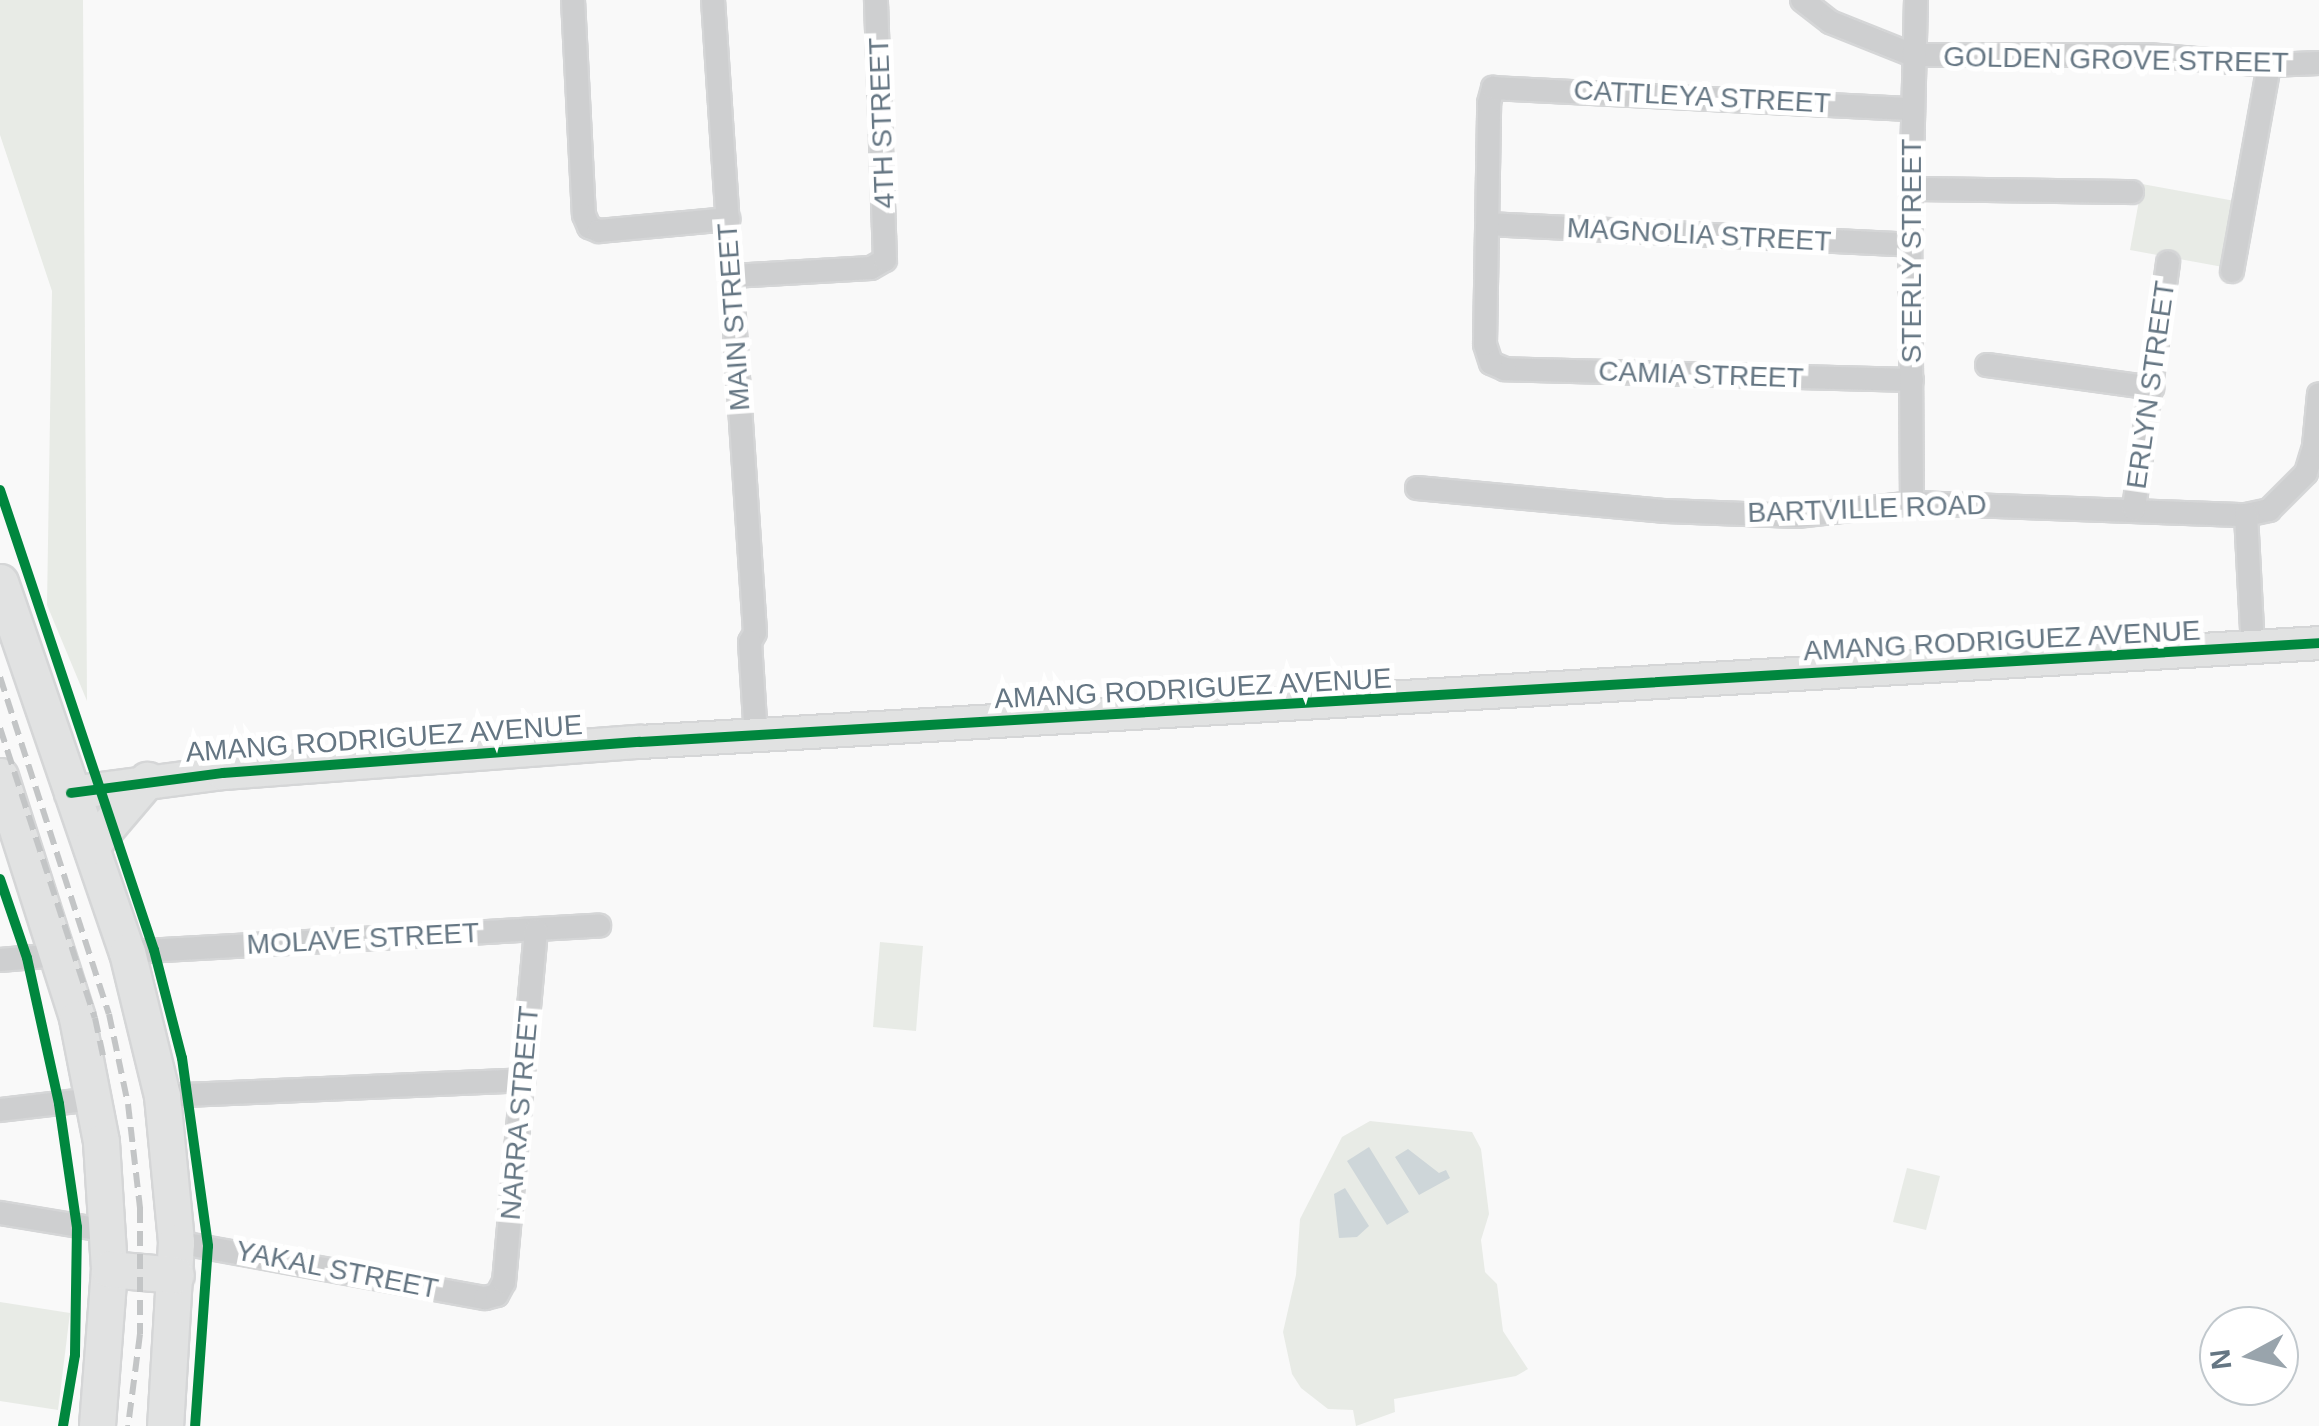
<!DOCTYPE html>
<html>
<head>
<meta charset="utf-8">
<style>
  body { margin:0 }
  #map { position:relative; width:2319px; height:1426px; overflow:hidden; background:#f9f9f9; font-family:Arial,sans-serif }
  div>[style] { position:absolute }
  [style*='--x'] { left:calc(var(--x)*1px); top:calc(var(--y)*1px); width:calc(var(--w)*1px); rotate:calc(var(--a)*1deg) }
  .green>* { inset:0; background:#e8ebe6 }
  .water>* { inset:0; background:#ced6d9 }
  .roads { filter:drop-shadow(2px 0 #d5d6d7) drop-shadow(-2px 0 #d5d6d7) drop-shadow(0 2px #d5d6d7) drop-shadow(0 -2px #d5d6d7) }
  .street>* { height:22px; margin:-11px; padding:0 11px; transform-origin:11px; border-radius:11px; background:#cecfd0 }
  .secondary>* { height:32px; margin:-16px; padding:0 16px; transform-origin:16px; border-radius:16px; background:#e1e2e2 }
  .primary>* { height:35px; margin:-17.5px; padding:0 17.5px; transform-origin:17.5px; border-radius:17.5px; background:#e1e2e2 }
  .rail>* { height:6px; margin-top:-3px; transform-origin:0; background:repeating-linear-gradient(90deg,#c3c5c6 0 15px,transparent 0 23px) }
  .cycleway>* { height:10px; margin:-5px; padding:0 5px; transform-origin:5px; border-radius:5px; background:#00873e }
  span { translate:-50% -50%; white-space:nowrap; text-align:center; line-height:1.15; -webkit-text-stroke:10px #fff; paint-order:stroke }
  .street-label { font-size:28px; color:#657683 }
  .north { position:absolute; left:2199px; top:1306px; width:100px; height:100px; box-sizing:border-box; background:#fff; border:2px solid #c1c8cd; border-radius:50%; rotate:263deg; font-size:28px; font-weight:700; line-height:40px; text-align:center; color:#657683 }
  .north::after { content:''; display:block; margin:auto; width:35px; height:45px; background:#99a4ac; clip-path:polygon(50% 0,100% 100%,50% 72%,0 100%) }
</style>
</head>
<body>
<div id="map">
  <div class="green">
    <i style="clip-path:polygon(0 0,83px 0,87px 701px,47px 605px,52px 291px,0 135px)"></i>
    <i style="clip-path:polygon(2142px 184px,2235px 201px,2223px 267px,2130px 250px)"></i>
    <i style="clip-path:polygon(880px 942px,923px 946px,916px 1031px,873px 1027px)"></i>
    <i style="clip-path:polygon(1370px 1121px,1472px 1132px,1481px 1149px,1489px 1214px,1481px 1240px,1485px 1272px,1497px 1284px,1503px 1331px,1528px 1369px,1516px 1376px,1394px 1399px,1395px 1412px,1356px 1426px,1353px 1410px,1328px 1409px,1301px 1388px,1292px 1374px,1283px 1332px,1296px 1275px,1300px 1219px,1342px 1137px)"></i>
    <i style="clip-path:polygon(1907px 1168px,1940px 1176px,1926px 1230px,1893px 1222px)"></i>
    <i style="clip-path:polygon(0 1302px,70px 1313px,58px 1410px,0 1401px)"></i>
  </div>
  <div class="water">
    <i style="clip-path:polygon(1369px 1147px,1409px 1212px,1387px 1225px,1347px 1161px)"></i>
    <i style="clip-path:polygon(1408px 1149px,1439px 1173px,1446px 1170px,1450px 1178px,1419px 1195px,1395px 1157px)"></i>
    <i style="clip-path:polygon(1345px 1188px,1369px 1226px,1357px 1237px,1339px 1238px,1334px 1194px)"></i>
  </div>
  <div class="roads">
    <div class="street">
      <i style="--x:573;--y:0;--w:215;--a:87.1"></i>
      <i style="--x:584;--y:215;--w:13;--a:67"></i>
      <i style="--x:589;--y:227;--w:11;--a:22"></i>
      <i style="--x:599;--y:231;--w:130;--a:-5.3"></i>
      <i style="--x:713;--y:0;--w:634;--a:86.2"></i>
      <i style="--x:755;--y:633;--w:10;--a:119"></i>
      <i style="--x:750;--y:642;--w:96;--a:86.4"></i>
      <i style="--x:1802;--y:0;--w:36;--a:38"></i>
      <i style="--x:1830;--y:22;--w:89;--a:21.7"></i>
      <i style="--x:1913;--y:55;--w:235;--a:0"></i>
      <i style="--x:2148;--y:55;--w:121;--a:4.7"></i>
      <i style="--x:2269;--y:65;--w:50;--a:-2.3"></i>
      <i style="--x:1911;--y:189;--w:221;--a:0.8"></i>
      <i style="--x:1488;--y:224;--w:423;--a:2.8"></i>
      <i style="--x:2232;--y:271;--w:209;--a:-79.8"></i>
      <i style="--x:732;--y:276;--w:139;--a:-3.3"></i>
      <i style="--x:871;--y:268;--w:16;--a:-30"></i>
      <i style="--x:885;--y:260;--w:260;--a:-92"></i>
      <i style="--x:1987;--y:365;--w:167;--a:7.9"></i>
      <i style="--x:1912;--y:380;--w:407;--a:-178.5"></i>
      <i style="--x:1505;--y:369;--w:15;--a:-157"></i>
      <i style="--x:1491;--y:363;--w:20;--a:-108"></i>
      <i style="--x:1485;--y:344;--w:241;--a:-89"></i>
      <i style="--x:1489;--y:103;--w:16;--a:-75"></i>
      <i style="--x:1493;--y:88;--w:420;--a:2.9"></i>
      <i style="--x:1417;--y:488;--w:250;--a:5.3"></i>
      <i style="--x:1666;--y:511;--w:131;--a:2.2"></i>
      <i style="--x:1797;--y:516;--w:116;--a:-6.4"></i>
      <i style="--x:1912;--y:503;--w:334;--a:2.1"></i>
      <i style="--x:2246;--y:515;--w:24;--a:-12"></i>
      <i style="--x:2269;--y:510;--w:52;--a:-45"></i>
      <i style="--x:2306;--y:473;--w:28;--a:-73"></i>
      <i style="--x:2314;--y:446;--w:52;--a:-84.5"></i>
      <i style="--x:1912;--y:503;--w:258;--a:-90.4"></i>
      <i style="--x:1910;--y:245;--w:245;--a:-88.6"></i>
      <i style="--x:2134;--y:508;--w:248;--a:-82.1"></i>
      <i style="--x:2246;--y:515;--w:133;--a:87"></i>
      <i style="--x:127;--y:952;--w:473;--a:-3.2"></i>
      <i style="--x:0;--y:960;--w:58;--a:-4.9"></i>
      <i style="--x:162;--y:1096;--w:362;--a:-2.5"></i>
      <i style="--x:0;--y:1110;--w:94;--a:-6.7"></i>
      <i style="--x:0;--y:1213;--w:110;--a:9.4"></i>
      <i style="--x:176;--y:1242;--w:314;--a:10.3"></i>
      <i style="--x:485;--y:1298;--w:12;--a:-14"></i>
      <i style="--x:497;--y:1295;--w:15;--a:-62"></i>
      <i style="--x:504;--y:1282;--w:353;--a:-84.8"></i>
    </div>
    <div class="secondary">
      <i style="--x:71;--y:793;--w:153;--a:-7.5"></i>
      <i style="--x:223;--y:773;--w:418;--a:-4.3"></i>
      <i style="--x:640;--y:742;--w:1682;--a:-3.37"></i>
    </div>
    <div class="primary">
      <i style="--x:0;--y:582;--w:391;--a:71.1"></i>
      <i style="--x:127;--y:952;--w:148;--a:76.3"></i>
      <i style="--x:162;--y:1096;--w:147;--a:84.5"></i>
      <i style="--x:176;--y:1242;--w:184;--a:93.4"></i>
      <i style="--x:0;--y:776;--w:254;--a:72.3"></i>
      <i style="--x:77;--y:1018;--w:126;--a:79"></i>
      <i style="--x:101;--y:1142;--w:127;--a:86.4"></i>
      <i style="--x:109;--y:1269;--w:157;--a:94.4"></i>
      <i style="--x:91;--y:846;--w:87;--a:-49.7"></i>
      <i style="--x:109;--y:1269;--w:67;--a:5.1"></i>
    </div>
  </div>
  <div class="rail">
    <i style="--x:0;--y:677;--w:354;--a:72.1"></i>
    <i style="--x:109;--y:1014;--w:92;--a:78.1"></i>
    <i style="--x:128;--y:1104;--w:105;--a:83.4"></i>
    <i style="--x:140;--y:1208;--w:126;--a:90"></i>
    <i style="--x:140;--y:1334;--w:93;--a:97.4"></i>
    <i style="--x:0;--y:728;--w:305;--a:71.9"></i>
    <i style="--x:95;--y:1018;--w:40;--a:78"></i>
  </div>
  <div class="cycleway">
    <i style="--x:0;--y:490;--w:485;--a:71.5"></i>
    <i style="--x:154;--y:950;--w:112;--a:75.5"></i>
    <i style="--x:182;--y:1058;--w:190;--a:82.1"></i>
    <i style="--x:208;--y:1246;--w:180;--a:94.1"></i>
    <i style="--x:71;--y:793;--w:153;--a:-7.5"></i>
    <i style="--x:223;--y:773;--w:418;--a:-4.3"></i>
    <i style="--x:640;--y:742;--w:1682;--a:-3.37"></i>
    <i style="--x:0;--y:879;--w:83;--a:71.1"></i>
    <i style="--x:27;--y:958;--w:149;--a:77.6"></i>
    <i style="--x:59;--y:1104;--w:124;--a:81.7"></i>
    <i style="--x:77;--y:1227;--w:128;--a:90.9"></i>
    <i style="--x:75;--y:1355;--w:72;--a:99.6"></i>
  </div>
  <div class="street-label">
    <span style="left:2116px;top:60px;rotate:1deg">GOLDEN GROVE STREET</span>
    <span style="left:1702px;top:97px;rotate:3deg">CATTLEYA STREET</span>
    <span style="left:882px;top:123px;rotate:-92deg">4TH STREET</span>
    <span style="left:1699px;top:235px;rotate:3deg">MAGNOLIA STREET</span>
    <span style="left:1912px;top:251px;rotate:-90deg">STERLY STREET</span>
    <span style="left:734px;top:317px;rotate:-94deg">MAIN STREET</span>
    <span style="left:1701px;top:375px;rotate:2deg">CAMIA STREET</span>
    <span style="left:2151px;top:385px;rotate:-82deg">ERLYN STREET</span>
    <span style="left:1867px;top:509px;rotate:-2deg">BARTVILLE ROAD</span>
    <span style="left:2002px;top:641px;rotate:-3deg">AMANG RODRIGUEZ AVENUE</span>
    <span style="left:1193px;top:689px;rotate:-3deg">AMANG RODRIGUEZ AVENUE</span>
    <span style="left:384px;top:739px;rotate:-4deg">AMANG RODRIGUEZ AVENUE</span>
    <span style="left:363px;top:939px;rotate:-3deg">MOLAVE STREET</span>
    <span style="left:520px;top:1113px;rotate:-85deg">NARRA STREET</span>
    <span style="left:337px;top:1270px;rotate:11deg">YAKAL STREET</span>
  </div>
  <div class="north">N</div>
</div>
</body>
</html>
